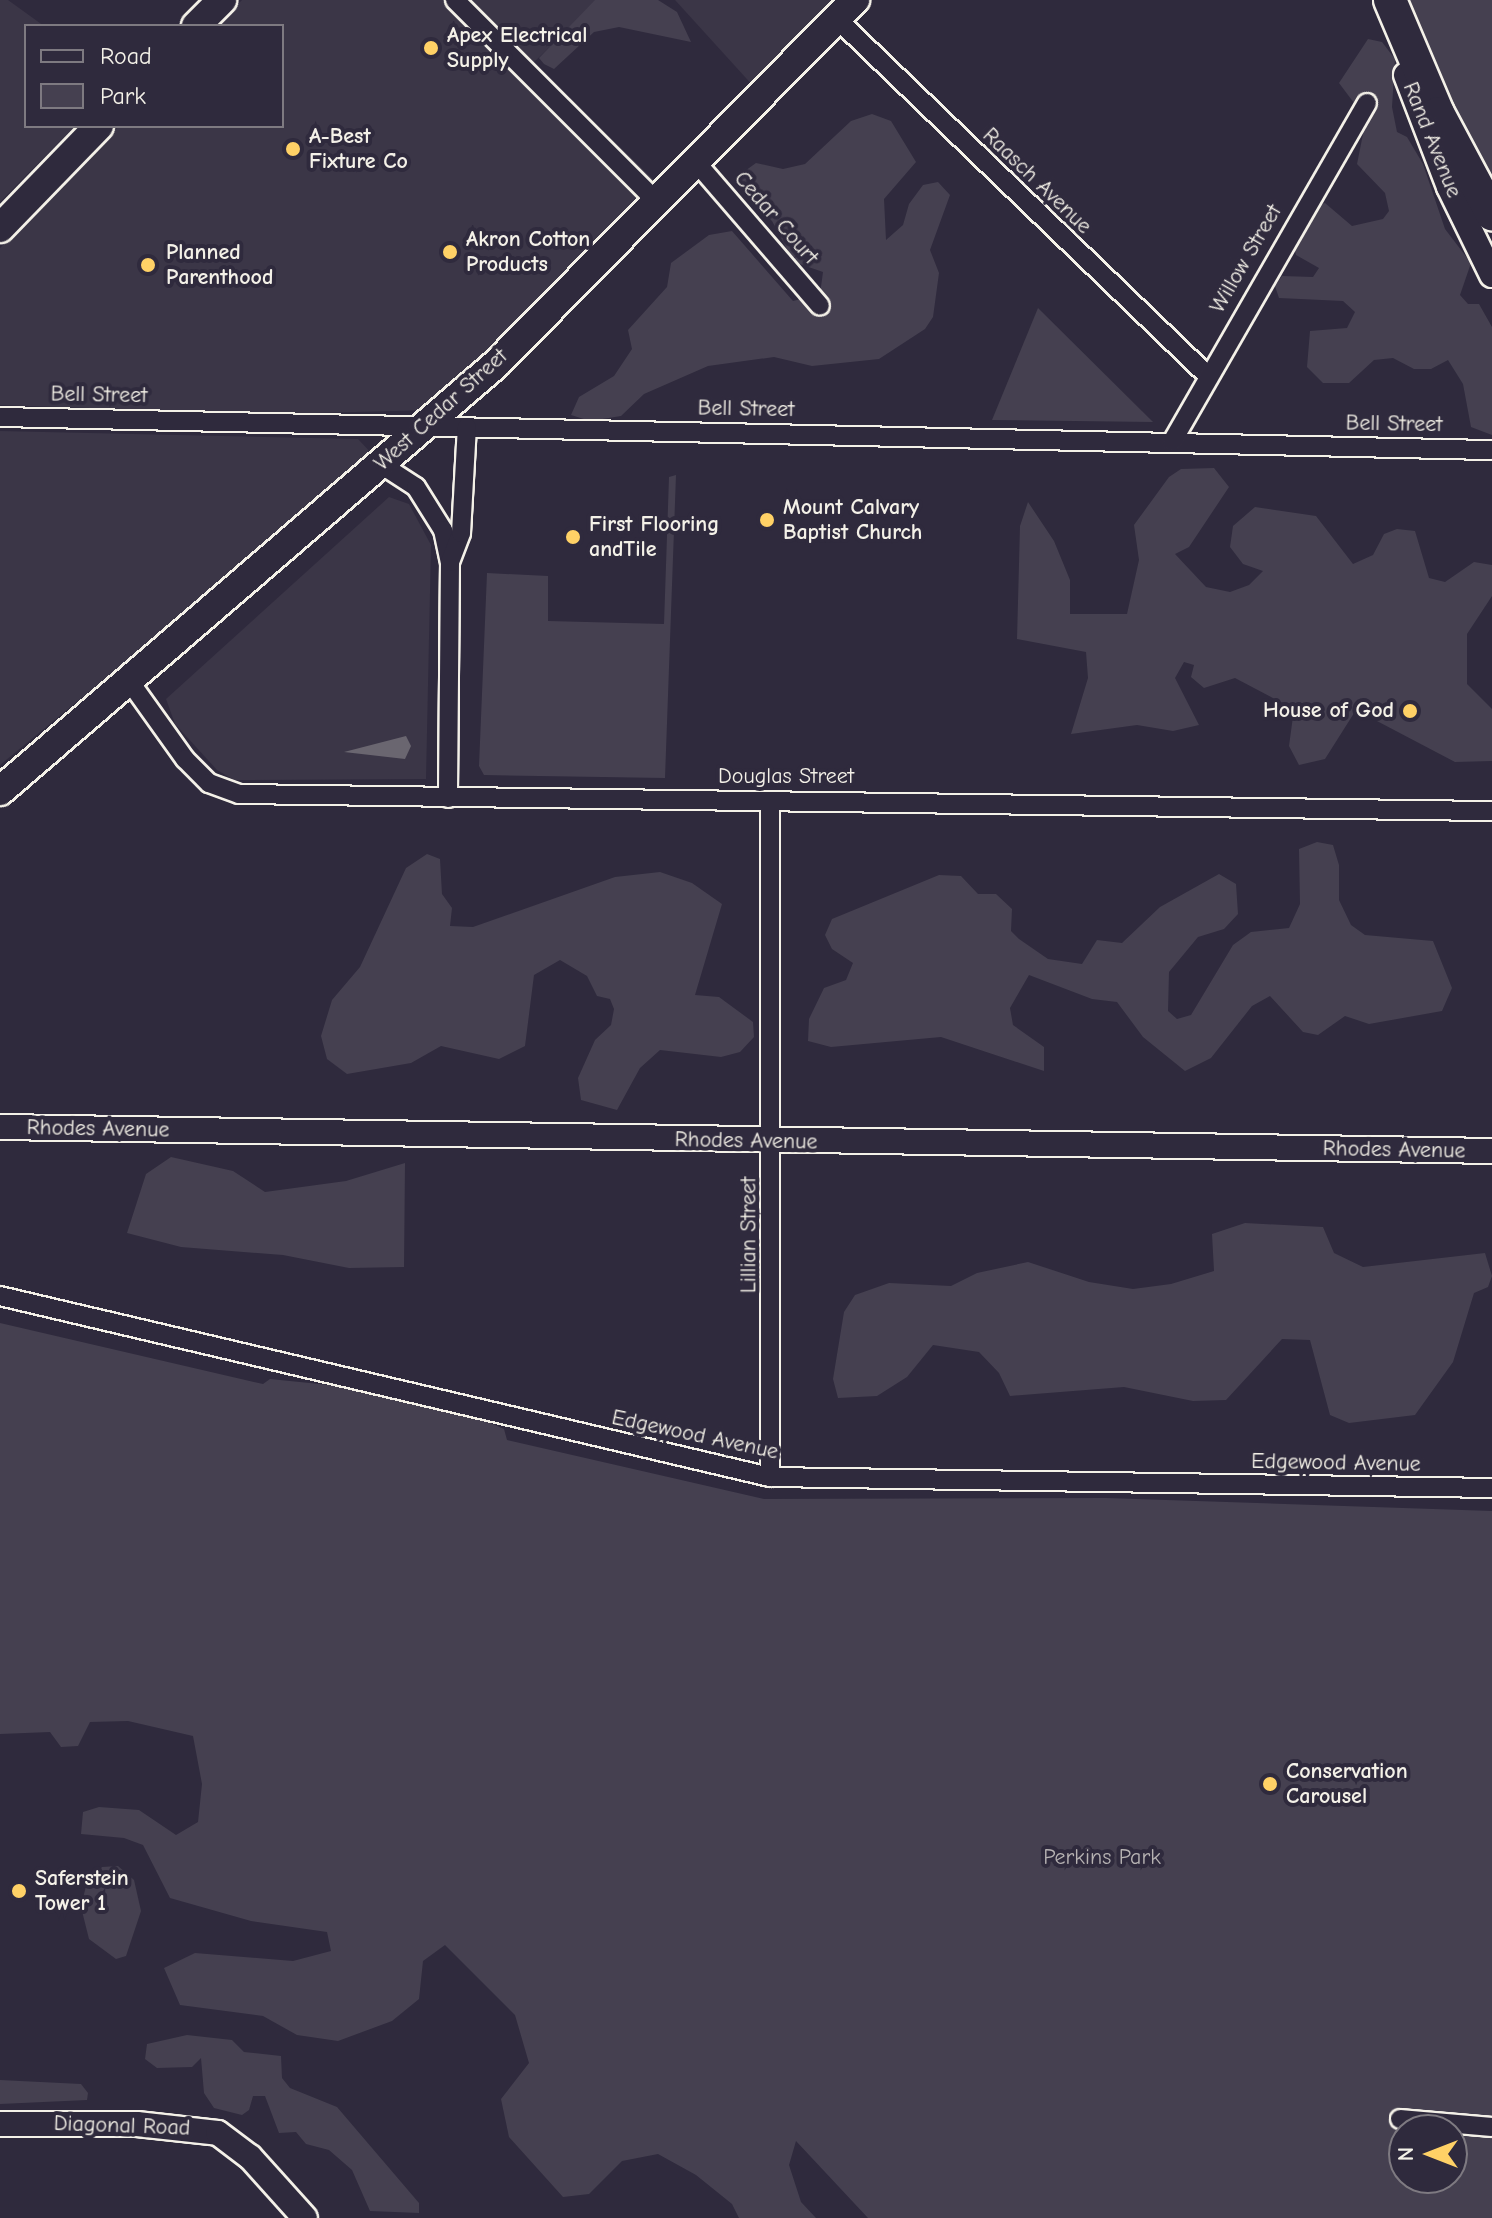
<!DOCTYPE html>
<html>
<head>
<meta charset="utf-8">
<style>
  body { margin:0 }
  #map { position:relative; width:1492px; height:2218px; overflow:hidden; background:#2f2a3d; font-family:"Comic Neue",sans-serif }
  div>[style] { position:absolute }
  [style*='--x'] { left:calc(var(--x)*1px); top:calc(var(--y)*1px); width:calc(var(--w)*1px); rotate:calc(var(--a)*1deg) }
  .built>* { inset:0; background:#3b3647 }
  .green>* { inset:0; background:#454050 }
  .water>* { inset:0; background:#6a6670 }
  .roads { filter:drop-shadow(2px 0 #f4f1e8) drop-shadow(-2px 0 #f4f1e8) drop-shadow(0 2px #f4f1e8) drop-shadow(0 -2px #f4f1e8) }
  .street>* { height:18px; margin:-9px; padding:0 9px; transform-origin:9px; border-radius:9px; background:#2f2a3d }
  .secondary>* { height:24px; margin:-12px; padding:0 12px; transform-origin:12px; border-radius:12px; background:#2f2a3d }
  .primary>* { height:28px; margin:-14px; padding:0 14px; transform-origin:14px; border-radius:14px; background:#2f2a3d }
  .highway>* { height:32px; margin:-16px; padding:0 16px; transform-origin:16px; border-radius:16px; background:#2f2a3d }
  .dots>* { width:22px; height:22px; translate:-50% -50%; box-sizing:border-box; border:4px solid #2f2a3d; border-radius:50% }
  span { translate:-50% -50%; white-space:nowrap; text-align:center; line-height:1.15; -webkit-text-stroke:8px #2f2a3d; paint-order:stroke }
  .poi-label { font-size:22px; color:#f4f1e8; font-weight:700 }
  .left { translate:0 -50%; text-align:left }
  .right { translate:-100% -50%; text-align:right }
  .street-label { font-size:22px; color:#f4f1e8 }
  .park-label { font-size:22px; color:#b7b3b3 }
  .legend { position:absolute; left:24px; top:24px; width:260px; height:104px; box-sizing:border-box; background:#2f2a3d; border:2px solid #7e7a81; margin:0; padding:10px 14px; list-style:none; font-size:24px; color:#f4f1e8 }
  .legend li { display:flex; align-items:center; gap:16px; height:40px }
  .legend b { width:40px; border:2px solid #7e7a81 }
  .north { position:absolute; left:1388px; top:2114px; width:80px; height:80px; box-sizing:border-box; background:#2f2a3d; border:2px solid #7e7a81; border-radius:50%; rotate:270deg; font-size:22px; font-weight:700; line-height:32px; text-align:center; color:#f4f1e8 }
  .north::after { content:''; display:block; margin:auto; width:28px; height:36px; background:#ffd166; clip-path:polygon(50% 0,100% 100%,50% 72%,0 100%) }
</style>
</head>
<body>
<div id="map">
  <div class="built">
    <i style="clip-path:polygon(0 0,8px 0,44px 26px,26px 26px,26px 126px,75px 126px,0 202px)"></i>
    <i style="clip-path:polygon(242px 0,599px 0,533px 63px,657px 183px,436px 410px,274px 414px,0 405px,0 248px,119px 126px,282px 126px,282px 26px,217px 26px)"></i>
    <i style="clip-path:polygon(675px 0,841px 0,755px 88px)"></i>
    <i style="clip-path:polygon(0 431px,358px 439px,375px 457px,0 765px)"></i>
    <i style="clip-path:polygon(389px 497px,409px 504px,431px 545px,426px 779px,234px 780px,217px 770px,175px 724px,166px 699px)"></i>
  </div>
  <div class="green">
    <i style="clip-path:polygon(595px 0,658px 0,677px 12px,691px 42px,619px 27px,594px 32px,554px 69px,544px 64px,539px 58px)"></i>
    <i style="clip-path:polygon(1399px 0,1492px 0,1492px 197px)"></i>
    <i style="clip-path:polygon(1368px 39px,1382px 42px,1395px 59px,1392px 107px,1397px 132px,1407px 137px,1423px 164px,1445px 229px,1471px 263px,1460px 295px,1468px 304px,1479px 304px,1492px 327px,1492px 435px,1471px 427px,1463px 384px,1448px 360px,1431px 369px,1414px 369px,1393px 358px,1374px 360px,1349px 383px,1323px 383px,1307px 367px,1310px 331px,1347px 328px,1355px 312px,1343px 301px,1279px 298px,1275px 286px,1282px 276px,1313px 277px,1319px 268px,1296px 255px,1294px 247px,1316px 205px,1325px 203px,1352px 226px,1383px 219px,1389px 211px,1385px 193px,1357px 164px,1366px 119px,1339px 83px)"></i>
    <i style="clip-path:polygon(872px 114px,891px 121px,916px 162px,884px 199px,886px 240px,903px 225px,909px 204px,923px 185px,938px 182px,950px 195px,930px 250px,939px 273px,933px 317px,925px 329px,879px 359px,812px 366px,774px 357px,708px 366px,644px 394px,621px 416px,590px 421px,571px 415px,579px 397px,614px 376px,632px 349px,628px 330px,667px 287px,671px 263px,709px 235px,732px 231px,793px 301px,820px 294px,823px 272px,794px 262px,772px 221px,741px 190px,735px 178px,756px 163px,783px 169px,805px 164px,851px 121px)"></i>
    <i style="clip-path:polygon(1038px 308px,1153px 422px,992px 420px)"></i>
    <i style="clip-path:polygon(1214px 468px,1229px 487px,1189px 547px,1175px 554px,1206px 587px,1230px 592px,1249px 585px,1263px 571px,1243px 564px,1230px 547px,1233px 526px,1255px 507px,1316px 516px,1353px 564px,1373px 555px,1384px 534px,1397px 529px,1415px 531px,1429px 578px,1445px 582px,1474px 562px,1492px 565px,1492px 596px,1467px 634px,1467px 684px,1492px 709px,1492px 761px,1455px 762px,1356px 710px,1325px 759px,1299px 765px,1289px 746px,1294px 709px,1235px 678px,1204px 688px,1191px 677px,1194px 665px,1184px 662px,1175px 678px,1199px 725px,1173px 731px,1137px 725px,1071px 734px,1088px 678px,1086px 652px,1017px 639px,1020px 526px,1028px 502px,1054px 541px,1070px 580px,1070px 614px,1127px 614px,1139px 560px,1134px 525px,1169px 477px,1181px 469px)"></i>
    <i style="clip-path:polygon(676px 475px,665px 778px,484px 775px,479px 766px,487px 573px,548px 576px,548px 621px,664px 624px,669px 477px)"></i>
    <i style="clip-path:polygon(1317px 842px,1333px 845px,1339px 865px,1339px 900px,1351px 925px,1365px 935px,1433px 941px,1452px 988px,1442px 1011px,1369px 1024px,1345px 1016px,1318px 1035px,1303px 1032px,1270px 996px,1252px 1006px,1211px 1058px,1185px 1071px,1143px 1037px,1117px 1002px,1092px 999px,1029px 975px,1010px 1008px,1013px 1025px,1044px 1047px,1044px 1071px,941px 1037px,831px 1047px,808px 1041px,809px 1019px,824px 988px,846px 980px,853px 963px,832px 949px,825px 935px,832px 919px,939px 875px,961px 876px,978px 894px,996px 894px,1012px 909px,1011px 931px,1019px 939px,1048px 959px,1082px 964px,1097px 940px,1122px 943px,1160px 907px,1219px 874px,1236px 884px,1238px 914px,1224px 929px,1198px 937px,1169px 972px,1168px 1011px,1177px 1019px,1191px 1015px,1233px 945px,1251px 932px,1289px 928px,1300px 904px,1299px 849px)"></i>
    <i style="clip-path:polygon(427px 854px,440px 859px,442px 894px,452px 908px,450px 926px,473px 927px,615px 877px,660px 872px,692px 883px,722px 904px,695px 995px,719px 997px,753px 1022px,754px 1037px,740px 1052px,721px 1057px,660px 1050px,640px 1068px,617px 1110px,581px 1100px,578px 1078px,595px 1040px,611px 1025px,614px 1009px,610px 999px,597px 996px,587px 976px,560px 960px,534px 975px,525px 1046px,499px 1059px,441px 1046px,411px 1063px,347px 1074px,327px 1059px,321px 1036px,332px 1000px,360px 967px,406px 868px)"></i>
    <i style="clip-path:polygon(171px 1157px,233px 1171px,265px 1192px,346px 1181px,405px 1163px,404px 1267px,349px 1268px,283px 1255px,181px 1247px,127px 1233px,146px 1174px)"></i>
    <i style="clip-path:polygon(1245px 1223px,1323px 1227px,1334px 1253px,1363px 1267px,1485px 1253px,1492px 1276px,1488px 1287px,1474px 1293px,1453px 1362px,1415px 1415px,1349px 1423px,1330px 1415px,1310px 1340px,1282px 1339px,1226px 1400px,1193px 1401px,1124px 1387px,1010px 1396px,999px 1373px,979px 1352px,933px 1345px,907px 1377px,877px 1396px,838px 1398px,833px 1379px,844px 1312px,855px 1295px,889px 1283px,951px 1286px,977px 1273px,1028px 1262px,1089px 1282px,1133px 1289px,1171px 1284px,1214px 1271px,1212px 1234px)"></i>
    <i style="clip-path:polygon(evenodd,0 1323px,263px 1384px,270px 1379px,339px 1386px,411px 1402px,488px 1422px,504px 1429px,507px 1440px,764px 1499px,1106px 1498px,1492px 1511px,1492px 2218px,868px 2218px,796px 2141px,789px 2165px,801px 2202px,816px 2218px,739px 2218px,732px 2204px,696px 2175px,658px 2154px,622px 2161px,589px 2194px,563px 2197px,509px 2137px,501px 2099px,529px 2063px,515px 2015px,445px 1945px,423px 1961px,419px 1999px,392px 2021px,338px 2041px,297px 2035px,263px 2016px,180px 2005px,164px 1968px,195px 1953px,293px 1961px,331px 1951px,327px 1932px,251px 1921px,170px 1898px,143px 1845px,124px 1838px,81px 1834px,83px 1812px,99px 1807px,139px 1810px,176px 1835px,198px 1822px,202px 1784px,193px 1736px,128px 1721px,90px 1722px,78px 1746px,61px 1747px,50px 1732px,0 1734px,0 1323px,1404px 2130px,1452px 2130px,1452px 2178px,1404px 2178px,1404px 2130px)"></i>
    <i style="clip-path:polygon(118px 1866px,134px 1880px,141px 1911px,126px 1956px,116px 1959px,89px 1939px,81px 1907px,86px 1886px,102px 1867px)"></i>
    <i style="clip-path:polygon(187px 2035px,232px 2040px,244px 2052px,281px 2056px,282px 2078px,290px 2088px,337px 2107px,419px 2203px,419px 2213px,370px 2211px,352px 2170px,329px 2150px,306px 2144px,296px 2132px,279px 2133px,265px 2096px,253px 2096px,249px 2110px,242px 2115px,214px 2108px,204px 2093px,201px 2058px,192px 2067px,157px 2068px,145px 2059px,147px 2044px)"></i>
    <i style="clip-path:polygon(0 2080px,81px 2084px,88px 2093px,87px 2100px,0 2104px)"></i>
  </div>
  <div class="water">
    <i style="clip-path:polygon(406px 736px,411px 746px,405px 759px,344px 752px)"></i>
  </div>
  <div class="roads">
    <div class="street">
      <i style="--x:455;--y:0;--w:283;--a:45"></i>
      <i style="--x:836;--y:18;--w:515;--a:43.9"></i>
      <i style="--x:695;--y:161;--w:191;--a:49.2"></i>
      <i style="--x:0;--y:417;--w:1492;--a:1.27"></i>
      <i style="--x:1172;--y:442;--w:391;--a:-60.1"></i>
      <i style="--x:382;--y:465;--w:40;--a:32.9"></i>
      <i style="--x:416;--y:487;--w:51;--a:57.9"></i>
      <i style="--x:443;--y:530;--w:33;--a:78"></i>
      <i style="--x:450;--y:562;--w:236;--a:90.5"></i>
      <i style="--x:450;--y:562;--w:31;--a:-69"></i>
      <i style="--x:461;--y:533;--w:106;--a:-86.8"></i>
      <i style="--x:130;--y:682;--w:95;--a:54.5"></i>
      <i style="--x:185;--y:759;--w:34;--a:45"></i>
      <i style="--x:209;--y:783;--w:32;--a:20"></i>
      <i style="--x:239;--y:794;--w:1253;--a:0.78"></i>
      <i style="--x:0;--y:1296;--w:791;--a:13.23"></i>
      <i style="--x:770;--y:1477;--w:722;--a:0.87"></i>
      <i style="--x:770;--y:1477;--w:675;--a:-90"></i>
      <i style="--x:1400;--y:2119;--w:92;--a:5"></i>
    </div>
    <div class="secondary">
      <i style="--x:1406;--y:75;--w:120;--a:69"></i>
      <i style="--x:1449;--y:187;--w:98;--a:64"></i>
      <i style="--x:0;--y:1127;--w:1492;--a:0.92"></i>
      <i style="--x:0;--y:2124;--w:137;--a:0"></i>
      <i style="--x:137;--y:2124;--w:81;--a:6.3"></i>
      <i style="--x:218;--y:2133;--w:40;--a:37"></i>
      <i style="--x:250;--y:2157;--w:82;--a:48"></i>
    </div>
    <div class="primary">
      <i style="--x:196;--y:26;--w:37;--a:-45"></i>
      <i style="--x:0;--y:228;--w:142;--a:-45.9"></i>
      <i style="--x:0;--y:791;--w:653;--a:-40.72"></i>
      <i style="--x:495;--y:365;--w:513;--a:-45.4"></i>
    </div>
    <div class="highway">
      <i style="--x:1390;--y:0;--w:123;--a:67"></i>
      <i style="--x:1438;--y:113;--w:115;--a:61.9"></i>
    </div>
  </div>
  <div class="dots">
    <i style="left:431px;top:48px;background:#ffd166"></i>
    <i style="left:293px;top:149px;background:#ffd166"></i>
    <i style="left:450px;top:252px;background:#ffd166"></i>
    <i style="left:148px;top:265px;background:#ffd166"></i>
    <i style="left:767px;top:520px;background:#ffd166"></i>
    <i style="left:573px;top:537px;background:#ffd166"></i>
    <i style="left:1410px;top:711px;background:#ffd166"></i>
    <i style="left:1270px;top:1784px;background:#ffd166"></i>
    <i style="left:19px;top:1891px;background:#ffd166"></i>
  </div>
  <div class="poi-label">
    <span class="left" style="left:447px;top:48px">Apex Electrical<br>Supply</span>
    <span class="left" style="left:309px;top:149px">A-Best<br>Fixture Co</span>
    <span class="left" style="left:466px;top:252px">Akron Cotton<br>Products</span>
    <span class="left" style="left:166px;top:265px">Planned<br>Parenthood</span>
    <span class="left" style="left:783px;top:520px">Mount Calvary<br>Baptist Church</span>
    <span class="left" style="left:589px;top:537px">First Flooring<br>andTile</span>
    <span class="right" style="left:1394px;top:711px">House of God</span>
    <span class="left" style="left:1286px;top:1784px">Conservation<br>Carousel</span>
    <span class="left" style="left:35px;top:1891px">Saferstein<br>Tower 1</span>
  </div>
  <div class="street-label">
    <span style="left:1432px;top:140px;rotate:68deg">Rand Avenue</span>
    <span style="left:1037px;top:181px;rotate:44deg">Raasch Avenue</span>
    <span style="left:776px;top:218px;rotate:49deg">Cedar Court</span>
    <span style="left:1246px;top:259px;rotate:-60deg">Willow Street</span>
    <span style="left:99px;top:395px;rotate:1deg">Bell Street</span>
    <span style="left:746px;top:409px;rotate:1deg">Bell Street</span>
    <span style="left:441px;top:410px;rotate:-42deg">West Cedar Street</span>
    <span style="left:1394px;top:424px;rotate:1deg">Bell Street</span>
    <span style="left:786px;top:777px">Douglas Street</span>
    <span style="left:98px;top:1129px;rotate:1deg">Rhodes Avenue</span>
    <span style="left:746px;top:1141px;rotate:1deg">Rhodes Avenue</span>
    <span style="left:1394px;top:1150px;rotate:1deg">Rhodes Avenue</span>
    <span style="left:749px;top:1235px;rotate:-90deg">Lillian Street</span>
    <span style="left:695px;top:1435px;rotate:12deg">Edgewood Avenue</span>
    <span style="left:1336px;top:1463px;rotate:1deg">Edgewood Avenue</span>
    <span style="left:122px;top:2126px;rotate:2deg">Diagonal Road</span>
  </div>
  <div class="park-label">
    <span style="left:1102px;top:1858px">Perkins Park</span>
  </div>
  <ul class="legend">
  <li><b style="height:10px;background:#2f2a3d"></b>Road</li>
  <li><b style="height:22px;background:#454050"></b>Park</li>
  </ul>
  <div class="north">N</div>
</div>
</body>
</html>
